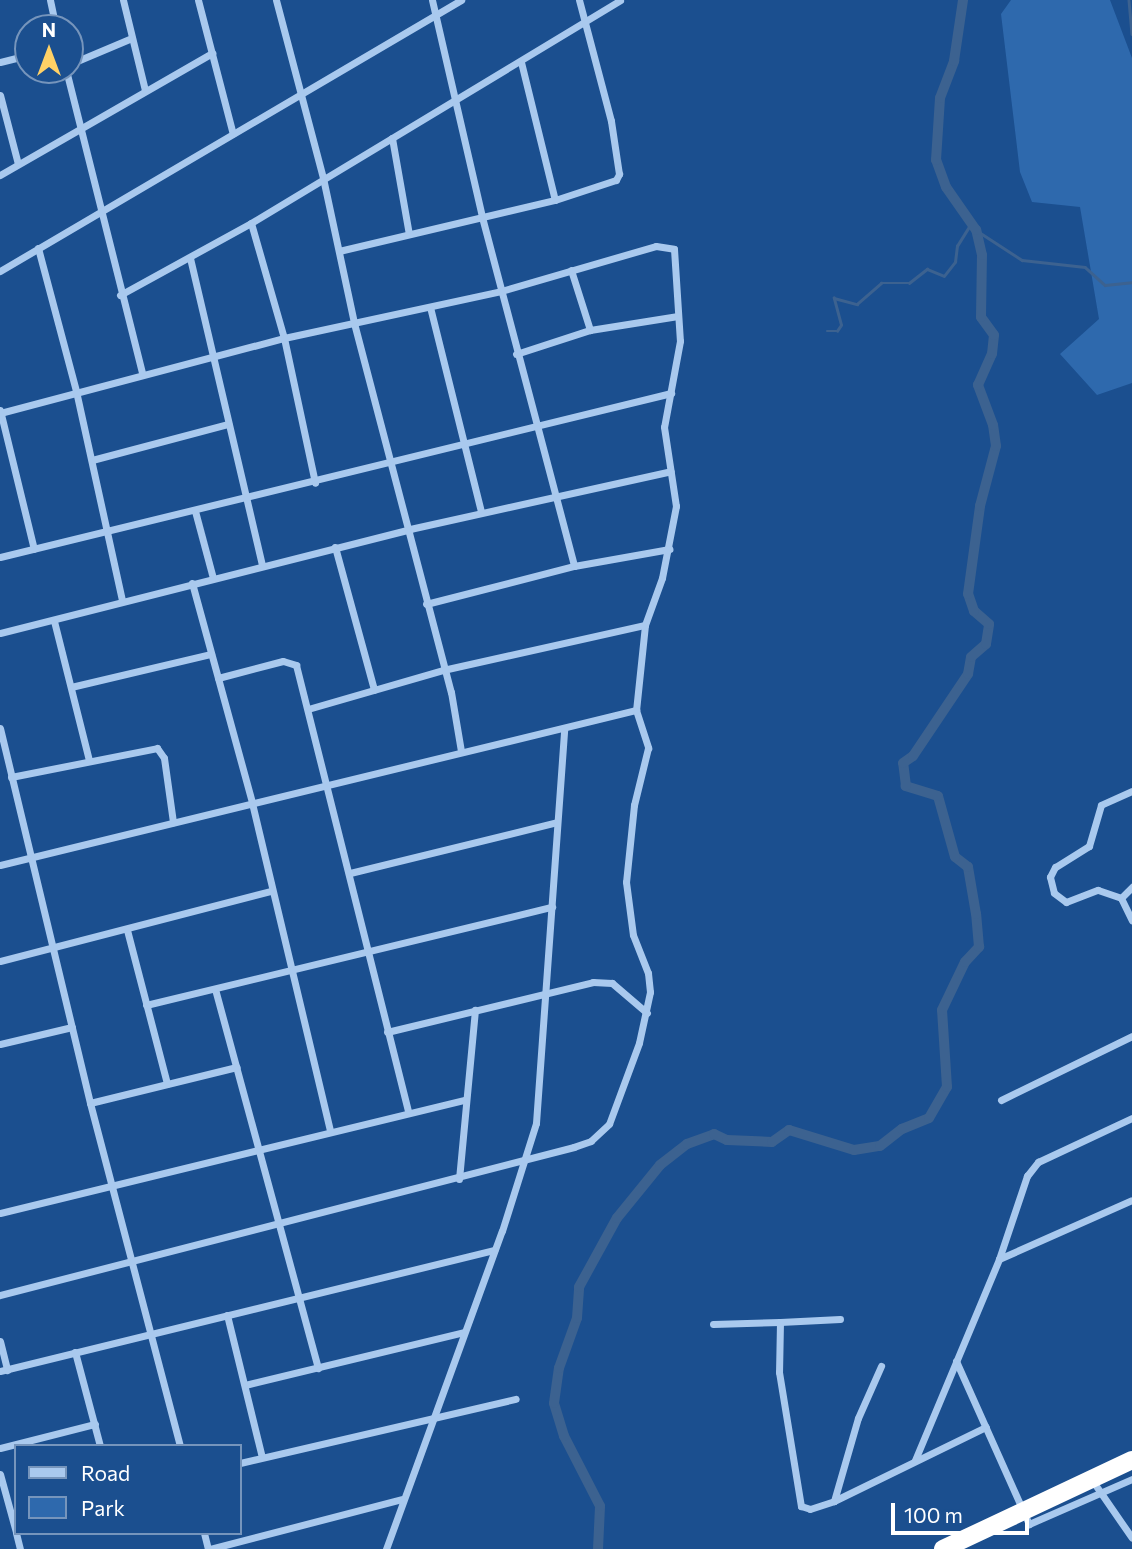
<!DOCTYPE html>
<html>
<head>
<meta charset="utf-8">
<style>
  body { margin:0 }
  #map { position:relative; width:1132px; height:1549px; overflow:hidden; background:#1b4f8f; font-family:Commissioner,sans-serif }
  div>[style] { position:absolute }
  [style*='--x'] { left:calc(var(--x)*1px); top:calc(var(--y)*1px); width:calc(var(--w)*1px); rotate:calc(var(--a)*1deg) }
  .green>* { inset:0; background:#2e69ad }
  .stream>* { height:2.5px; margin:-1.25px; padding:0 1.25px; transform-origin:1.25px; border-radius:1.25px; background:#3c6290 }
  .canal>* { height:10px; margin:-5px; padding:0 5px; transform-origin:5px; border-radius:5px; background:#3c6290 }
  .street>* { height:7px; margin:-3.5px; padding:0 3.5px; transform-origin:3.5px; border-radius:3.5px; background:#a9c9ee }
  .highway>* { height:18px; margin:-9px; padding:0 9px; transform-origin:9px; border-radius:9px; background:#fff }
  span { translate:-50% -50%; white-space:nowrap; text-align:center; line-height:1.15; -webkit-text-stroke:6px #1b4f8f; paint-order:stroke }
  .legend { position:absolute; left:14px; top:1444px; width:228px; height:91px; box-sizing:border-box; background:#1b4f8f; border:2px solid #7695bc; margin:0; padding:9px 12px; list-style:none; font-size:21px; color:#fff }
  .legend li { display:flex; align-items:center; gap:14px; height:35px }
  .legend b { width:35px; border:2px solid #7695bc }
  .north { position:absolute; left:14px; top:14px; width:70px; height:70px; box-sizing:border-box; background:#1b4f8f; border:2px solid #7695bc; border-radius:50%; rotate:0deg; font-size:19px; font-weight:700; line-height:28px; text-align:center; color:#fff }
  .north::after { content:''; display:block; margin:auto; width:24px; height:32px; background:#ffd166; clip-path:polygon(50% 0,100% 100%,50% 72%,0 100%) }
  .scale { position:absolute; left:891px; top:1503px; width:138px; height:32px; box-sizing:border-box; border:4px solid #fff; border-top:0; padding-left:9px; font-size:21px; line-height:24px; white-space:nowrap; color:#fff; -webkit-text-stroke:5px #1b4f8f; paint-order:stroke }
</style>
</head>
<body>
<div id="map">
  <div class="green">
    <i style="clip-path:polygon(1011px 0,1110px 0,1132px 58px,1132px 383px,1097px 395px,1060px 354px,1099px 319px,1080px 207px,1032px 202px,1020px 172px,1001px 14px)"></i>
  </div>
  <div class="stream">
    <i style="--x:1129;--y:0;--w:34;--a:85"></i>
    <i style="--x:976;--y:230;--w:55;--a:33.1"></i>
    <i style="--x:1022;--y:260;--w:63;--a:6.3"></i>
    <i style="--x:1085;--y:267;--w:27;--a:42"></i>
    <i style="--x:1105;--y:285;--w:27;--a:-6"></i>
    <i style="--x:827;--y:331;--w:10;--a:0"></i>
    <i style="--x:837;--y:331;--w:7;--a:-56"></i>
    <i style="--x:841;--y:325;--w:28;--a:-105"></i>
    <i style="--x:834;--y:298;--w:24;--a:15"></i>
    <i style="--x:857;--y:304;--w:32;--a:-41"></i>
    <i style="--x:881;--y:283;--w:28;--a:0"></i>
    <i style="--x:909;--y:283;--w:23;--a:-38"></i>
    <i style="--x:927;--y:269;--w:18;--a:22"></i>
    <i style="--x:944;--y:276;--w:18;--a:-52"></i>
    <i style="--x:955;--y:262;--w:16;--a:-83"></i>
    <i style="--x:957;--y:246;--w:26;--a:-58"></i>
  </div>
  <div class="canal">
    <i style="--x:598;--y:1549;--w:43;--a:-87.3"></i>
    <i style="--x:600;--y:1506;--w:79;--a:-117.2"></i>
    <i style="--x:564;--y:1436;--w:34;--a:-107"></i>
    <i style="--x:554;--y:1403;--w:35;--a:-82"></i>
    <i style="--x:559;--y:1368;--w:53;--a:-70.2"></i>
    <i style="--x:577;--y:1318;--w:31;--a:-86"></i>
    <i style="--x:579;--y:1287;--w:79;--a:-61.2"></i>
    <i style="--x:617;--y:1218;--w:68;--a:-50.9"></i>
    <i style="--x:660;--y:1165;--w:34;--a:-38"></i>
    <i style="--x:687;--y:1144;--w:29;--a:-20"></i>
    <i style="--x:714;--y:1134;--w:14;--a:25"></i>
    <i style="--x:727;--y:1140;--w:45;--a:2.5"></i>
    <i style="--x:772;--y:1142;--w:21;--a:-35"></i>
    <i style="--x:789;--y:1130;--w:68;--a:17.1"></i>
    <i style="--x:854;--y:1150;--w:26;--a:-9"></i>
    <i style="--x:880;--y:1146;--w:28;--a:-38"></i>
    <i style="--x:902;--y:1129;--w:29;--a:-22"></i>
    <i style="--x:929;--y:1118;--w:36;--a:-60"></i>
    <i style="--x:947;--y:1087;--w:77;--a:-93.7"></i>
    <i style="--x:942;--y:1010;--w:53;--a:-64.4"></i>
    <i style="--x:965;--y:962;--w:21;--a:-47"></i>
    <i style="--x:979;--y:947;--w:33;--a:-95"></i>
    <i style="--x:976;--y:914;--w:48;--a:-99.7"></i>
    <i style="--x:968;--y:867;--w:16;--a:-142"></i>
    <i style="--x:955;--y:857;--w:63;--a:-105.6"></i>
    <i style="--x:938;--y:796;--w:34;--a:-163"></i>
    <i style="--x:906;--y:786;--w:23;--a:-97"></i>
    <i style="--x:903;--y:763;--w:12;--a:-35"></i>
    <i style="--x:913;--y:756;--w:99;--a:-56.1"></i>
    <i style="--x:968;--y:674;--w:17;--a:-80"></i>
    <i style="--x:971;--y:657;--w:20;--a:-41"></i>
    <i style="--x:986;--y:644;--w:20;--a:-81"></i>
    <i style="--x:989;--y:624;--w:20;--a:-139"></i>
    <i style="--x:974;--y:611;--w:18;--a:-109"></i>
    <i style="--x:968;--y:594;--w:89;--a:-82.2"></i>
    <i style="--x:980;--y:506;--w:62;--a:-75.1"></i>
    <i style="--x:996;--y:446;--w:21;--a:-98"></i>
    <i style="--x:993;--y:425;--w:43;--a:-110.6"></i>
    <i style="--x:978;--y:385;--w:34;--a:-66"></i>
    <i style="--x:992;--y:354;--w:19;--a:-84"></i>
    <i style="--x:994;--y:335;--w:22;--a:-126"></i>
    <i style="--x:981;--y:317;--w:62;--a:-89.1"></i>
    <i style="--x:982;--y:255;--w:26;--a:-103"></i>
    <i style="--x:976;--y:230;--w:52;--a:-124.9"></i>
    <i style="--x:946;--y:187;--w:29;--a:-110"></i>
    <i style="--x:936;--y:160;--w:62;--a:-86.3"></i>
    <i style="--x:940;--y:98;--w:40;--a:-69"></i>
    <i style="--x:954;--y:61;--w:62;--a:-81.6"></i>
  </div>
  <div class="street">
    <i style="--x:50;--y:0;--w:29;--a:78"></i>
    <i style="--x:123;--y:0;--w:93;--a:76.3"></i>
    <i style="--x:198;--y:0;--w:138;--a:75.4"></i>
    <i style="--x:276;--y:0;--w:184;--a:75.2"></i>
    <i style="--x:323;--y:178;--w:148;--a:77.9"></i>
    <i style="--x:354;--y:323;--w:382;--a:75.3"></i>
    <i style="--x:451;--y:692;--w:60;--a:80.4"></i>
    <i style="--x:432;--y:0;--w:223;--a:77"></i>
    <i style="--x:482;--y:217;--w:361;--a:75.2"></i>
    <i style="--x:0;--y:62;--w:29;--a:-14"></i>
    <i style="--x:521;--y:62;--w:142;--a:76.2"></i>
    <i style="--x:70;--y:64;--w:67;--a:-22.8"></i>
    <i style="--x:66;--y:70;--w:312;--a:75.9"></i>
    <i style="--x:0;--y:95;--w:71;--a:75.4"></i>
    <i style="--x:392;--y:138;--w:97;--a:80"></i>
    <i style="--x:0;--y:175;--w:245;--a:-29.9"></i>
    <i style="--x:251;--y:223;--w:120;--a:74"></i>
    <i style="--x:284;--y:338;--w:148;--a:77.9"></i>
    <i style="--x:38;--y:248;--w:148;--a:75.1"></i>
    <i style="--x:76;--y:391;--w:215;--a:77.6"></i>
    <i style="--x:339;--y:251;--w:222;--a:-13.3"></i>
    <i style="--x:555;--y:200;--w:64;--a:-18.2"></i>
    <i style="--x:616;--y:180;--w:7;--a:-63"></i>
    <i style="--x:619;--y:174;--w:54;--a:-98.6"></i>
    <i style="--x:611;--y:121;--w:125;--a:-104.8"></i>
    <i style="--x:190;--y:258;--w:315;--a:76.8"></i>
    <i style="--x:571;--y:270;--w:63;--a:72.4"></i>
    <i style="--x:0;--y:271;--w:535;--a:-30.45"></i>
    <i style="--x:120;--y:295;--w:149;--a:-28.8"></i>
    <i style="--x:251;--y:223;--w:431;--a:-31.1"></i>
    <i style="--x:430;--y:307;--w:211;--a:76"></i>
    <i style="--x:516;--y:354;--w:78;--a:-18"></i>
    <i style="--x:590;--y:330;--w:89;--a:-9"></i>
    <i style="--x:0;--y:410;--w:143;--a:76.3"></i>
    <i style="--x:0;--y:413;--w:294;--a:-14.8"></i>
    <i style="--x:284;--y:338;--w:222;--a:-12.2"></i>
    <i style="--x:501;--y:291;--w:161;--a:-16.2"></i>
    <i style="--x:656;--y:246;--w:18;--a:9"></i>
    <i style="--x:674;--y:249;--w:92;--a:86.3"></i>
    <i style="--x:680;--y:341;--w:87;--a:100.5"></i>
    <i style="--x:664;--y:427;--w:80;--a:81.4"></i>
    <i style="--x:676;--y:506;--w:73;--a:101"></i>
    <i style="--x:662;--y:578;--w:50;--a:109.9"></i>
    <i style="--x:645;--y:625;--w:85;--a:96"></i>
    <i style="--x:636;--y:710;--w:40;--a:72"></i>
    <i style="--x:648;--y:748;--w:59;--a:103.8"></i>
    <i style="--x:634;--y:805;--w:77;--a:95.9"></i>
    <i style="--x:626;--y:882;--w:53;--a:82.5"></i>
    <i style="--x:633;--y:935;--w:41;--a:68.5"></i>
    <i style="--x:648;--y:973;--w:19;--a:84"></i>
    <i style="--x:650;--y:992;--w:52;--a:102.2"></i>
    <i style="--x:639;--y:1043;--w:86;--a:110.3"></i>
    <i style="--x:609;--y:1124;--w:25;--a:137"></i>
    <i style="--x:591;--y:1141;--w:18;--a:161"></i>
    <i style="--x:574;--y:1147;--w:593;--a:165.54"></i>
    <i style="--x:92;--y:460;--w:141;--a:-14.8"></i>
    <i style="--x:195;--y:511;--w:69;--a:75"></i>
    <i style="--x:335;--y:547;--w:148;--a:74.7"></i>
    <i style="--x:0;--y:557;--w:691;--a:-13.73"></i>
    <i style="--x:192;--y:583;--w:228;--a:74.7"></i>
    <i style="--x:252;--y:803;--w:337;--a:76.6"></i>
    <i style="--x:426;--y:604;--w:153;--a:-14.4"></i>
    <i style="--x:574;--y:566;--w:97;--a:-10.1"></i>
    <i style="--x:54;--y:621;--w:143;--a:75.9"></i>
    <i style="--x:0;--y:633;--w:423;--a:-14.2"></i>
    <i style="--x:410;--y:529;--w:267;--a:-12.5"></i>
    <i style="--x:218;--y:678;--w:67;--a:-14.7"></i>
    <i style="--x:283;--y:661;--w:14;--a:17"></i>
    <i style="--x:296;--y:665;--w:461;--a:75.9"></i>
    <i style="--x:71;--y:687;--w:144;--a:-13.3"></i>
    <i style="--x:308;--y:709;--w:141;--a:-16.1"></i>
    <i style="--x:443;--y:670;--w:207;--a:-12.6"></i>
    <i style="--x:0;--y:728;--w:386;--a:76.5"></i>
    <i style="--x:90;--y:1103;--w:355;--a:75.3"></i>
    <i style="--x:11;--y:777;--w:149;--a:-11.2"></i>
    <i style="--x:157;--y:748;--w:12;--a:55"></i>
    <i style="--x:164;--y:758;--w:65;--a:82"></i>
    <i style="--x:1132;--y:791;--w:34;--a:156"></i>
    <i style="--x:1101;--y:805;--w:43;--a:106.3"></i>
    <i style="--x:1089;--y:846;--w:40;--a:148"></i>
    <i style="--x:1055;--y:867;--w:11;--a:117"></i>
    <i style="--x:1050;--y:877;--w:16;--a:76"></i>
    <i style="--x:1054;--y:893;--w:15;--a:37"></i>
    <i style="--x:1066;--y:902;--w:34;--a:-21"></i>
    <i style="--x:1098;--y:890;--w:24;--a:19"></i>
    <i style="--x:1121;--y:898;--w:16;--a:-45"></i>
    <i style="--x:0;--y:865;--w:655;--a:-13.7"></i>
    <i style="--x:350;--y:873;--w:213;--a:-13.8"></i>
    <i style="--x:1121;--y:898;--w:25;--a:64"></i>
    <i style="--x:127;--y:930;--w:159;--a:75.4"></i>
    <i style="--x:0;--y:961;--w:279;--a:-14.5"></i>
    <i style="--x:215;--y:989;--w:393;--a:74.8"></i>
    <i style="--x:146;--y:1005;--w:418;--a:-13.6"></i>
    <i style="--x:387;--y:1032;--w:212;--a:-13.6"></i>
    <i style="--x:593;--y:982;--w:19;--a:3"></i>
    <i style="--x:612;--y:983;--w:46;--a:40.6"></i>
    <i style="--x:0;--y:1044;--w:74;--a:-13.3"></i>
    <i style="--x:1001;--y:1100;--w:146;--a:-26"></i>
    <i style="--x:90;--y:1103;--w:151;--a:-13.8"></i>
    <i style="--x:459;--y:1179;--w:170;--a:-84.6"></i>
    <i style="--x:0;--y:1213;--w:478;--a:-13.7"></i>
    <i style="--x:999;--y:1259;--w:145;--a:-23.9"></i>
    <i style="--x:227;--y:1315;--w:146;--a:76.2"></i>
    <i style="--x:840;--y:1319;--w:60;--a:177.1"></i>
    <i style="--x:780;--y:1322;--w:50;--a:91.1"></i>
    <i style="--x:779;--y:1372;--w:136;--a:80.7"></i>
    <i style="--x:801;--y:1506;--w:9;--a:18"></i>
    <i style="--x:810;--y:1509;--w:25;--a:-18"></i>
    <i style="--x:834;--y:1501;--w:86;--a:-73.9"></i>
    <i style="--x:858;--y:1418;--w:57;--a:-66.1"></i>
    <i style="--x:713;--y:1324;--w:67;--a:-1.7"></i>
    <i style="--x:0;--y:1341;--w:30;--a:76"></i>
    <i style="--x:75;--y:1352;--w:97;--a:75.1"></i>
    <i style="--x:956;--y:1361;--w:179;--a:65.9"></i>
    <i style="--x:1029;--y:1524;--w:112;--a:-23.6"></i>
    <i style="--x:0;--y:1371;--w:509;--a:-13.76"></i>
    <i style="--x:245;--y:1385;--w:225;--a:-13.6"></i>
    <i style="--x:0;--y:1448;--w:98;--a:-14.2"></i>
    <i style="--x:915;--y:1460;--w:218;--a:-67.3"></i>
    <i style="--x:999;--y:1259;--w:88;--a:-71.4"></i>
    <i style="--x:1027;--y:1176;--w:18;--a:-52"></i>
    <i style="--x:1038;--y:1162;--w:104;--a:-25.1"></i>
    <i style="--x:240;--y:1463;--w:283;--a:-13.1"></i>
    <i style="--x:0;--y:1474;--w:60;--a:74.6"></i>
    <i style="--x:1092;--y:1480;--w:70;--a:55.4"></i>
    <i style="--x:834;--y:1501;--w:169;--a:-26"></i>
    <i style="--x:16;--y:1533;--w:16;--a:76"></i>
    <i style="--x:204;--y:1533;--w:16;--a:76"></i>
    <i style="--x:210;--y:1549;--w:198;--a:-14.6"></i>
    <i style="--x:386;--y:1549;--w:338;--a:-70"></i>
    <i style="--x:502;--y:1231;--w:113;--a:-72.5"></i>
    <i style="--x:536;--y:1123;--w:396;--a:-85.9"></i>
  </div>
  <div class="highway">
    <i style="--x:943;--y:1549;--w:209;--a:-25.2"></i>
  </div>
  <ul class="legend">
  <li><b style="height:9px;background:#a9c9ee"></b>Road</li>
  <li><b style="height:19px;background:#2e69ad"></b>Park</li>
  </ul>
  <div class="north">N</div>
  <div class="scale">100 m</div>
</div>
</body>
</html>
